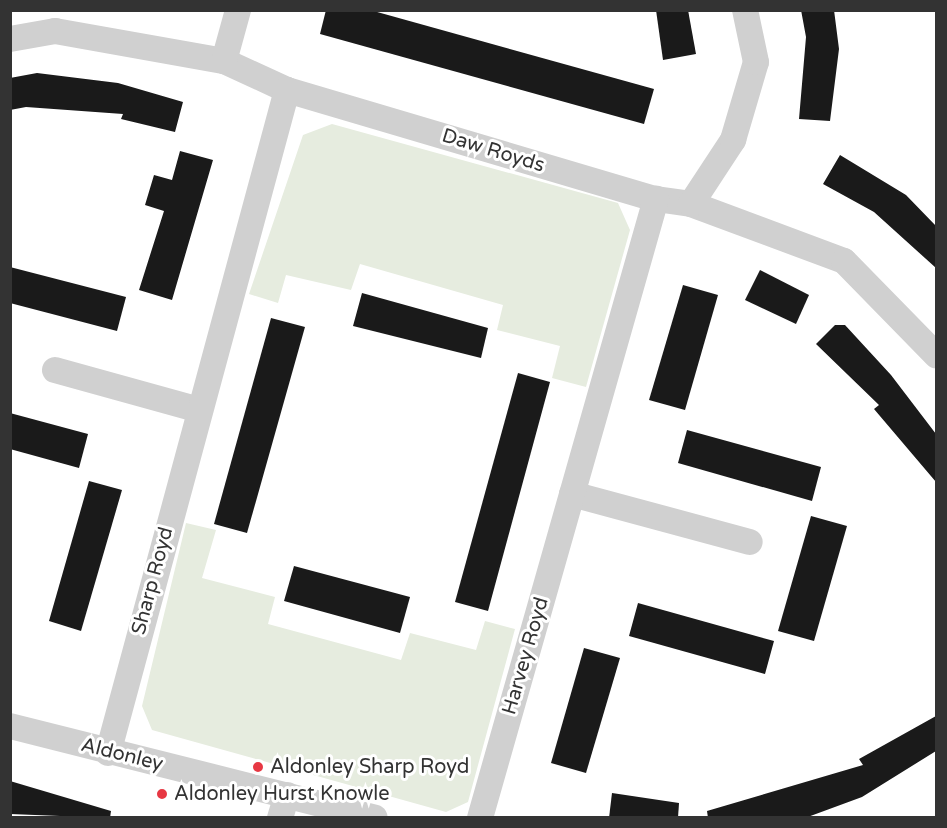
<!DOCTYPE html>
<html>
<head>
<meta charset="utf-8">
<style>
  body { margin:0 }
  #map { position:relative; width:947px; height:828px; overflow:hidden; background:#fff; font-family:"Varela Round",sans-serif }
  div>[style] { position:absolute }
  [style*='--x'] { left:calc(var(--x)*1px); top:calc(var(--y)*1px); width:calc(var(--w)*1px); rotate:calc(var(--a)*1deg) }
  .green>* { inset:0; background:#e6ecdf }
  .building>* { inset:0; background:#1a1a1a }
  .minor>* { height:26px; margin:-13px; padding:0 13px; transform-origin:13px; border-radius:13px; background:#d0d0d0 }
  .dots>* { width:16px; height:16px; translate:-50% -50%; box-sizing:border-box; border:3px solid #fff; border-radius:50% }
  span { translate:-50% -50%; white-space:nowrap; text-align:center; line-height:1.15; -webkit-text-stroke:6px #fff; paint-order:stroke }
  .street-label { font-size:20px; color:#333 }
  .poi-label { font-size:20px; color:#333 }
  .left { translate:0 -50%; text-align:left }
  .frame { position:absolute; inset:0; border:12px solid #333; pointer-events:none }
</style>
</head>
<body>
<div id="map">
  <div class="green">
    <i style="clip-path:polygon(332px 124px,618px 203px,630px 230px,586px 387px,552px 378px,560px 346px,497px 330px,503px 305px,360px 264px,351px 290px,286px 275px,278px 303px,249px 294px,303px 135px)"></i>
    <i style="clip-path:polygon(186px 523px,216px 530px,202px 578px,275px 597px,268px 624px,401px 660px,410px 633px,476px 650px,485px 621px,515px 629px,468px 802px,446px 812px,152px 730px,142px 706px)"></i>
  </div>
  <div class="building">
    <i style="clip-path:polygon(326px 10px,370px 10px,654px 89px,644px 124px,320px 34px)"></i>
    <i style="clip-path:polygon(656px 10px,688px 10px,696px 54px,663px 60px)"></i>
    <i style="clip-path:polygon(801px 10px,834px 10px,839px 49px,830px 121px,799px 119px,806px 37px)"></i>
    <i style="clip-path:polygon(37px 73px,118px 83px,183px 102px,175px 132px,121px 119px,123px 114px,26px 107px,10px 110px,10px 78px)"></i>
    <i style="clip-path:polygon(180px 151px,213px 160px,172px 300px,139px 290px,164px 211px,145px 205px,154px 175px,172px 180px)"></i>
    <i style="clip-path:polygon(840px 155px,906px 195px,936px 226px,936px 268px,874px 212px,823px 184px)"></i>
    <i style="clip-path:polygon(10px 267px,126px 297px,117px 331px,10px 303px)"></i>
    <i style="clip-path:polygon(760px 270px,809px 295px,796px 324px,745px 300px)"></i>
    <i style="clip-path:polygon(683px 285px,718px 295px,685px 410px,649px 400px)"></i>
    <i style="clip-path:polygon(362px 293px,488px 328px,481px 358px,353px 326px)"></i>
    <i style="clip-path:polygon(271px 318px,305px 327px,247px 533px,214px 524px)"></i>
    <i style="clip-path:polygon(835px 325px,845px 325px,891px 375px,936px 434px,936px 482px,874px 409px,879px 405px,816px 344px)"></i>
    <i style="clip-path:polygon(518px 373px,550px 382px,488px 611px,455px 602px)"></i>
    <i style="clip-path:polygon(10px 413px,88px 434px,79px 468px,10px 449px)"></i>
    <i style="clip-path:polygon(687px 430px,821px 467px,812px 501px,678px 463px)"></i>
    <i style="clip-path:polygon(89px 481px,122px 490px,81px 631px,49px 621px)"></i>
    <i style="clip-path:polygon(811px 516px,847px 526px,814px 641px,778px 631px)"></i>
    <i style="clip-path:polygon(294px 566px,410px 597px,400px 633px,284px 601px)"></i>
    <i style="clip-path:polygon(638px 603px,774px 641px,765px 674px,629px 636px)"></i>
    <i style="clip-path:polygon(584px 648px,620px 658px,586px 773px,551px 763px)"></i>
    <i style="clip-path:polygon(936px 716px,936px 751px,862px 797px,805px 818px,708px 818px,707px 811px,863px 765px,859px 759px)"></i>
    <i style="clip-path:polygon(10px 781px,111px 811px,110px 818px,10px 814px)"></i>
    <i style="clip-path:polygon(612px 793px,679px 803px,678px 818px,609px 818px)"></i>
  </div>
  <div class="minor">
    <i style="--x:10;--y:39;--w:46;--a:-10.1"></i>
    <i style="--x:55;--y:31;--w:172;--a:10.1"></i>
    <i style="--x:224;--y:61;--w:69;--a:24.7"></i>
    <i style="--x:287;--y:90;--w:385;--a:16.5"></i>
    <i style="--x:656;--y:199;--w:35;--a:8"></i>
    <i style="--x:691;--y:204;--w:163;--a:20.4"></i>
    <i style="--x:844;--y:261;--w:132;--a:45.6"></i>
    <i style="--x:224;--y:61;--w:53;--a:-74.6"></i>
    <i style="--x:691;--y:204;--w:77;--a:-56.7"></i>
    <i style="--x:733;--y:140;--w:81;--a:-73.6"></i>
    <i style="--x:756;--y:62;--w:53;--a:-101.9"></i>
    <i style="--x:55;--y:370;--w:149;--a:15.5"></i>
    <i style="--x:572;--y:494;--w:184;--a:15.1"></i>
    <i style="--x:10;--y:726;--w:376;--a:14.1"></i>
    <i style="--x:108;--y:753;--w:687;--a:-74.89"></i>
    <i style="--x:280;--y:818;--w:24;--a:-73"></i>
    <i style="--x:480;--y:818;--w:644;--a:-74.13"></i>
  </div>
  <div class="dots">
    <i style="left:258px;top:767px;background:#e73843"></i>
    <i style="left:162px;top:794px;background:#e73843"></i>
  </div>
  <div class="street-label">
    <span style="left:493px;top:151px;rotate:17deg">Daw Royds</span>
    <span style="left:153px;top:581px;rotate:-75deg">Sharp Royd</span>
    <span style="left:526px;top:656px;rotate:-74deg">Harvey Royd</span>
    <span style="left:122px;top:755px;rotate:14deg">Aldonley</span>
  </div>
  <div class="poi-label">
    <span class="left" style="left:270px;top:767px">Aldonley Sharp Royd</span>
    <span class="left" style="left:174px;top:794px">Aldonley Hurst Knowle</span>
  </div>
  <div class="frame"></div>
</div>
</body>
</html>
